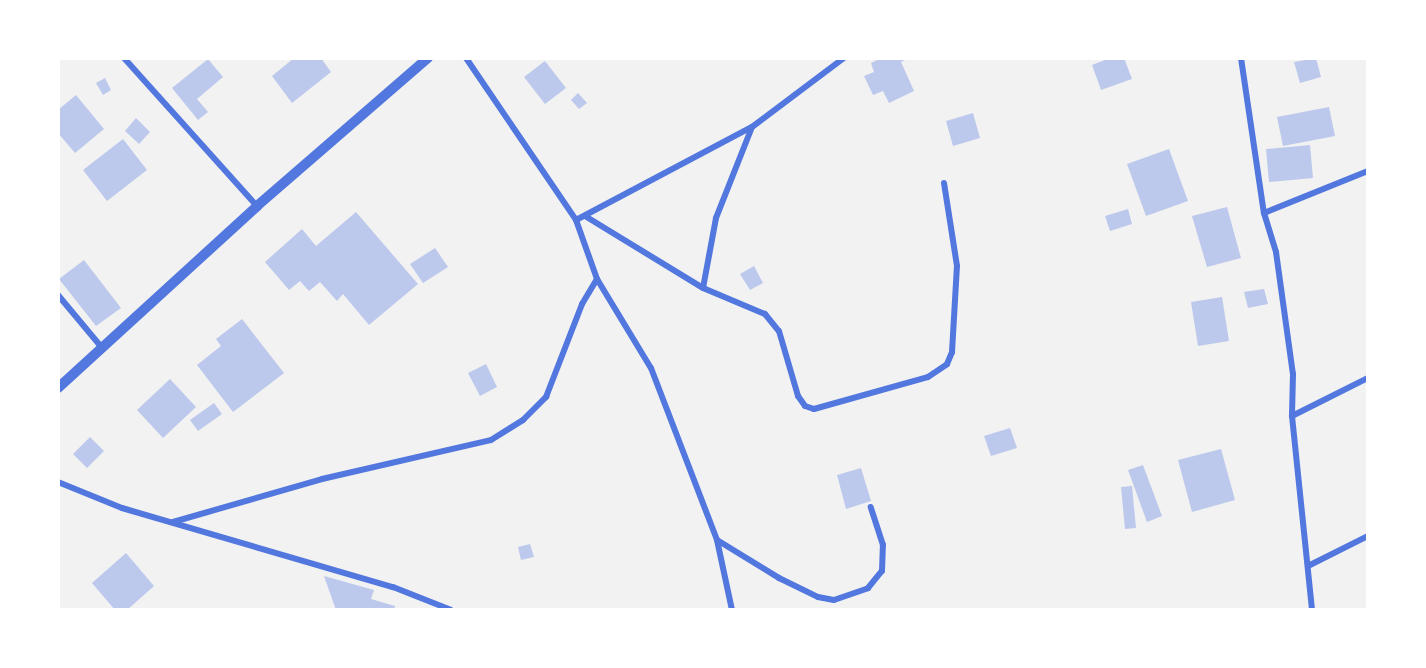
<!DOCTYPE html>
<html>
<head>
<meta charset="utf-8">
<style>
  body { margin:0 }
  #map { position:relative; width:1426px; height:668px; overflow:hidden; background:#f2f2f2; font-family:"Roboto Condensed",sans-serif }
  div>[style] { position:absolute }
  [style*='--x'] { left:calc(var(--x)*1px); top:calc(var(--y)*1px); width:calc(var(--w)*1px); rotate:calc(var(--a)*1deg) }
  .building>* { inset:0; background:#bdc9ec }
  .minor>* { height:6px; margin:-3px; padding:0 3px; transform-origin:3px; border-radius:3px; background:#5277de }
  .tertiary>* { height:10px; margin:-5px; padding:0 5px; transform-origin:5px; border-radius:5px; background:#5277de }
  span { translate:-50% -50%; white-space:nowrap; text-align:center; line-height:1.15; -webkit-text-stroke:6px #fff; paint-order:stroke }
  .frame { position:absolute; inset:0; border:60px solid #fff; pointer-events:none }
</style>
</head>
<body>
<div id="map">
  <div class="building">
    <i style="clip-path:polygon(294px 58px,321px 58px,331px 72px,292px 103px,272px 76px)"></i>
    <i style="clip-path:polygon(881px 58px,909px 58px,901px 62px,914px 91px,889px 103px,883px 91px,873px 95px,864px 76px,874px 72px,871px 63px)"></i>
    <i style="clip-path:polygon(1110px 58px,1124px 58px,1132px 79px,1101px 90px,1092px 65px)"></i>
    <i style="clip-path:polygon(1316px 58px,1321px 77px,1300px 83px,1294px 62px)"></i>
    <i style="clip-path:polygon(208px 59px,223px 77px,197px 99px,208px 112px,198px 120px,172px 88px)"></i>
    <i style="clip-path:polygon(545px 61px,566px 88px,545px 104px,524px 77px)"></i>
    <i style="clip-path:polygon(105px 78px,111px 90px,103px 95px,96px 83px)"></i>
    <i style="clip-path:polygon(578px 93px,587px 103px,579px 109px,571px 100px)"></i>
    <i style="clip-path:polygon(76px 95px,104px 129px,75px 153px,58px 133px,58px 110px)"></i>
    <i style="clip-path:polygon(1329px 107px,1335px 136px,1283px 146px,1277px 117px)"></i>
    <i style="clip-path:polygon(973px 113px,980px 138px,953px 146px,946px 121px)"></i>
    <i style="clip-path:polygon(136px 118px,150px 132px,139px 144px,125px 131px)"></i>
    <i style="clip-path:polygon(123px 139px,147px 170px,107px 201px,83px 170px)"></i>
    <i style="clip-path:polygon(1310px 145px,1313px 178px,1269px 182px,1266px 149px)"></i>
    <i style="clip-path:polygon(1169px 149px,1188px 201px,1146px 216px,1127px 164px)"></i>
    <i style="clip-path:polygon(1227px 207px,1241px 258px,1207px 267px,1192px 216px)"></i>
    <i style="clip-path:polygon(1128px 209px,1132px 224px,1110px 231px,1105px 216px)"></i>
    <i style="clip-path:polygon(356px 212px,418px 284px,369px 325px,343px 294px,337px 301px,320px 282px,309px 291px,300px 281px,289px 290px,265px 262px,302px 229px,316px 246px)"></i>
    <i style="clip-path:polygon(435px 248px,448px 267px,423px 283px,410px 264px)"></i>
    <i style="clip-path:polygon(84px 260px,121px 308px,96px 326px,59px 279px)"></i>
    <i style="clip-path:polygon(754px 266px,763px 283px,750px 290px,740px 274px)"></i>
    <i style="clip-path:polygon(1264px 289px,1268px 304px,1248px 308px,1244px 292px)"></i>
    <i style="clip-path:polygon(1222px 297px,1229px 341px,1198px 346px,1191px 302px)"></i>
    <i style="clip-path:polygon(242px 319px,284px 373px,233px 412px,197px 365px,221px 346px,216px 339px)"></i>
    <i style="clip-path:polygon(486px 364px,497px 387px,480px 396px,468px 373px)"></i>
    <i style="clip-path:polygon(170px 379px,196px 407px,163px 438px,137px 410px)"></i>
    <i style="clip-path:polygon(214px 403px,222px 414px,198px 431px,190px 420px)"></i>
    <i style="clip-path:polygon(1010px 428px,1017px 448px,991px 456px,984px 436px)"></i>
    <i style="clip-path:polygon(90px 437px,104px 451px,87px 468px,73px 454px)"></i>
    <i style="clip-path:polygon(1221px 449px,1235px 500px,1192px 512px,1178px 460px)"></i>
    <i style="clip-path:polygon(1143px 465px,1162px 516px,1147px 522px,1128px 470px)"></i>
    <i style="clip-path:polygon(861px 468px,871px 501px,846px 509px,837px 475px)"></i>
    <i style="clip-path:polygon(1132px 486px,1136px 528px,1125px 529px,1121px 487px)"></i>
    <i style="clip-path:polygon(530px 544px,534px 557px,521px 560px,518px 547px)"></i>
    <i style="clip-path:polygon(126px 553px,154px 586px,127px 610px,115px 610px,92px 583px)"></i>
    <i style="clip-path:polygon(324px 576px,374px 590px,371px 599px,395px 606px,394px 610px,336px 610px)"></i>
  </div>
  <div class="minor">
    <i style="--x:124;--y:58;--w:199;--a:48.1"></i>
    <i style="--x:466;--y:58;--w:196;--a:55.8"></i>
    <i style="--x:576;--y:220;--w:63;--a:70.4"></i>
    <i style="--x:597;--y:279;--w:104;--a:58.8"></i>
    <i style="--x:651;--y:368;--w:184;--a:69"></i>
    <i style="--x:717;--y:540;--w:72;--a:77.9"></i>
    <i style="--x:1241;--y:58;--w:157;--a:81.6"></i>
    <i style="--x:1264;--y:213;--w:41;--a:72.9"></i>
    <i style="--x:1276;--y:252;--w:123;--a:82.1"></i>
    <i style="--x:1293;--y:374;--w:42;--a:91.4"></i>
    <i style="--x:1292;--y:416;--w:195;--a:84.1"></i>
    <i style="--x:752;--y:127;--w:98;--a:111.6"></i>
    <i style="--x:716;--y:218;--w:71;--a:100.5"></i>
    <i style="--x:703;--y:288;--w:67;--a:22.8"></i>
    <i style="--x:765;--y:314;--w:22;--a:51"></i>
    <i style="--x:779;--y:331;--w:68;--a:73.7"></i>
    <i style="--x:798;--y:396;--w:12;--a:55"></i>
    <i style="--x:805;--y:406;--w:9;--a:18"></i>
    <i style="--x:814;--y:409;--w:118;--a:-15.7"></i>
    <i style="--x:928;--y:377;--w:23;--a:-34"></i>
    <i style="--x:947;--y:364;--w:13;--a:-67"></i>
    <i style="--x:952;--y:352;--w:86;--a:-86.7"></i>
    <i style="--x:957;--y:266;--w:84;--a:-98.9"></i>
    <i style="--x:1264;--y:213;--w:112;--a:-22"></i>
    <i style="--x:585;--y:216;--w:138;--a:31.4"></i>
    <i style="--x:576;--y:220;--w:199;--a:-27.9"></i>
    <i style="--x:752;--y:127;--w:115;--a:-36.9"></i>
    <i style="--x:58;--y:295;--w:70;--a:50.2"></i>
    <i style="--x:1292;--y:416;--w:85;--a:-26.6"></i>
    <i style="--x:58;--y:482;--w:69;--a:22.1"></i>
    <i style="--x:122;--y:508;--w:282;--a:16.3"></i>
    <i style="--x:393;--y:587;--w:62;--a:21.6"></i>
    <i style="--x:173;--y:522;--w:155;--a:-16.1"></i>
    <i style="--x:322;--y:479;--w:173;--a:-13"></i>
    <i style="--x:491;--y:440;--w:38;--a:-32"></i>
    <i style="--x:523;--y:420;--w:33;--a:-45"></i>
    <i style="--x:546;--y:397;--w:100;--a:-68.8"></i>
    <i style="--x:582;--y:304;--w:29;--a:-59"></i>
    <i style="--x:717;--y:540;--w:73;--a:31.5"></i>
    <i style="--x:779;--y:578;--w:43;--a:26"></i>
    <i style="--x:818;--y:597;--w:16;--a:11"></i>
    <i style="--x:834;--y:600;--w:36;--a:-19"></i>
    <i style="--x:868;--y:588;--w:22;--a:-51"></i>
    <i style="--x:882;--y:571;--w:26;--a:-88"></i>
    <i style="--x:883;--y:545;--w:40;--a:-108"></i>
    <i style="--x:1310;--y:565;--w:65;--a:-26.6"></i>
  </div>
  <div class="tertiary">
    <i style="--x:58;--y:388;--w:270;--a:-42.4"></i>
    <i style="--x:257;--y:206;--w:226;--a:-40.9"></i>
  </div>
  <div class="frame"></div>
</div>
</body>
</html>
